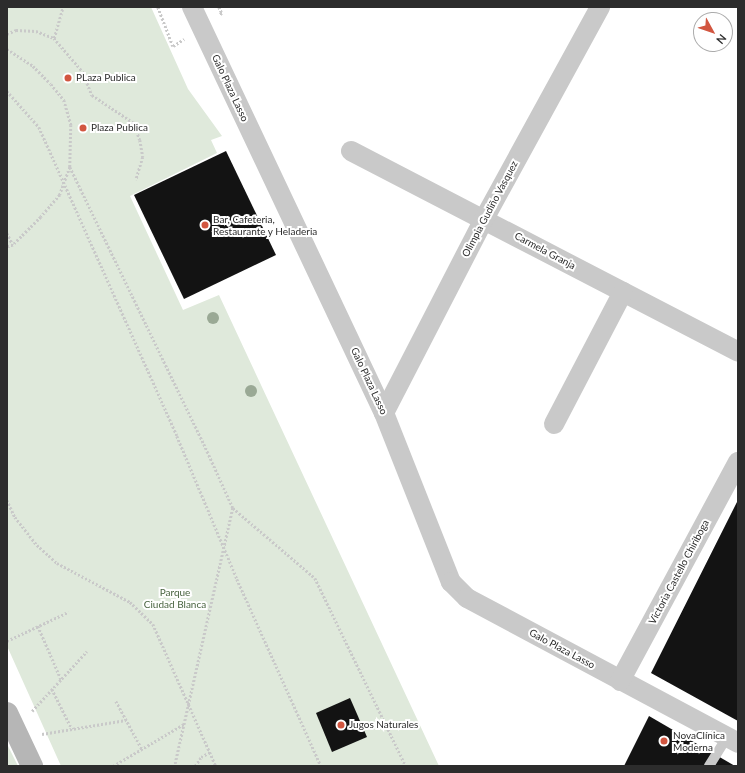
<!DOCTYPE html>
<html>
<head>
<meta charset="utf-8">
<style>
  body { margin:0 }
  #map { position:relative; width:745px; height:773px; overflow:hidden; background:#fff; font-family:Lato,sans-serif }
  div>[style] { position:absolute }
  [style*='--x'] { left:calc(var(--x)*1px); top:calc(var(--y)*1px); width:calc(var(--w)*1px); rotate:calc(var(--a)*1deg) }
  .green>* { inset:0; background:#dfe9db }
  .building>* { inset:0; background:#131313 }
  .path>* { height:2.5px; margin-top:-1.25px; transform-origin:0; background:repeating-linear-gradient(90deg,#c9c9c9 0 2px,transparent 0 4px) }
  .service>* { height:10px; margin:-5px; padding:0 5px; transform-origin:5px; border-radius:5px; background:#c9c9c9 }
  .minor>* { height:20px; margin:-10px; padding:0 10px; transform-origin:10px; border-radius:10px; background:#c9c9c9 }
  .secondary>* { height:22px; margin:-11px; padding:0 11px; transform-origin:11px; border-radius:11px; background:#b6b6b6 }
  .trees>* { width:12px; height:12px; margin:-6px; border-radius:50%; background:#9aa995 }
  .dots>* { width:11px; height:11px; translate:-50% -50%; box-sizing:border-box; border:2px solid #fff; border-radius:50% }
  span { translate:-50% -50%; white-space:nowrap; text-align:center; line-height:1.15; -webkit-text-stroke:4px #fff; paint-order:stroke }
  .poi-label { font-size:10px; color:#2c2c2c }
  .left { translate:0 -50%; text-align:left }
  .street-label { font-size:10px; color:#2c2c2c }
  .park-label { font-size:10px; color:#48633f }
  .frame { position:absolute; inset:0; border:8px solid #2c2c2c; pointer-events:none }
  .north { position:absolute; left:693px; top:12px; width:40px; height:40px; box-sizing:border-box; background:#fff; border:1px solid #ababab; border-radius:50%; rotate:130deg; font-size:11px; font-weight:700; line-height:16px; text-align:center; color:#2c2c2c }
  .north::after { content:''; display:block; margin:auto; width:14px; height:18px; background:#d25640; clip-path:polygon(50% 0,100% 100%,50% 72%,0 100%) }
</style>
</head>
<body>
<div id="map">
  <div class="green">
    <i style="clip-path:polygon(7px 7px,151px 7px,188px 89px,222px 136px,211px 140px,217px 153px,130px 196px,183px 310px,219px 295px,439px 766px,61px 766px,7px 646px)"></i>
    <i style="clip-path:polygon(7px 744px,18px 766px,7px 766px)"></i>
  </div>
  <div class="building">
    <i style="clip-path:polygon(226px 151px,276px 255px,184px 299px,134px 195px)"></i>
    <i style="clip-path:polygon(738px 500px,737px 660px,738px 721px,651px 673px)"></i>
    <i style="clip-path:polygon(350px 698px,367px 737px,332px 752px,316px 713px)"></i>
    <i style="clip-path:polygon(649px 716px,735px 766px,624px 766px)"></i>
  </div>
  <div class="path">
    <i style="--x:158;--y:7;--w:42;--a:69"></i>
    <i style="--x:173;--y:46;--w:13;--a:-32"></i>
    <i style="--x:219;--y:7;--w:7;--a:63"></i>
    <i style="--x:222;--y:13;--w:3;--a:135"></i>
    <i style="--x:7;--y:34;--w:10;--a:-24"></i>
    <i style="--x:16;--y:30;--w:20;--a:3"></i>
    <i style="--x:36;--y:31;--w:19;--a:21"></i>
    <i style="--x:54;--y:38;--w:45;--a:49.5"></i>
    <i style="--x:83;--y:72;--w:25;--a:69"></i>
    <i style="--x:92;--y:95;--w:50;--a:33.7"></i>
    <i style="--x:134;--y:123;--w:18;--a:71"></i>
    <i style="--x:140;--y:140;--w:17;--a:80"></i>
    <i style="--x:143;--y:157;--w:24;--a:107"></i>
    <i style="--x:54;--y:38;--w:32;--a:-74"></i>
    <i style="--x:7;--y:49;--w:31;--a:33"></i>
    <i style="--x:33;--y:66;--w:25;--a:45"></i>
    <i style="--x:51;--y:84;--w:21;--a:51"></i>
    <i style="--x:64;--y:100;--w:26;--a:74"></i>
    <i style="--x:71;--y:125;--w:42;--a:91.4"></i>
    <i style="--x:70;--y:167;--w:30;--a:110"></i>
    <i style="--x:60;--y:195;--w:29;--a:131"></i>
    <i style="--x:41;--y:217;--w:40;--a:135"></i>
    <i style="--x:13;--y:245;--w:6;--a:162"></i>
    <i style="--x:7;--y:91;--w:48;--a:48.4"></i>
    <i style="--x:39;--y:127;--w:338;--a:65.9"></i>
    <i style="--x:177;--y:436;--w:155;--a:67.2"></i>
    <i style="--x:237;--y:579;--w:205;--a:65.8"></i>
    <i style="--x:70;--y:167;--w:308;--a:64.2"></i>
    <i style="--x:204;--y:444;--w:70;--a:65.6"></i>
    <i style="--x:233;--y:508;--w:264;--a:102.7"></i>
    <i style="--x:7;--y:233;--w:13;--a:63"></i>
    <i style="--x:7;--y:500;--w:19;--a:65"></i>
    <i style="--x:15;--y:517;--w:36;--a:52"></i>
    <i style="--x:37;--y:545;--w:27;--a:42"></i>
    <i style="--x:57;--y:563;--w:83;--a:28.1"></i>
    <i style="--x:130;--y:602;--w:32;--a:44"></i>
    <i style="--x:153;--y:624;--w:155;--a:66.1"></i>
    <i style="--x:233;--y:508;--w:108;--a:40.5"></i>
    <i style="--x:315;--y:578;--w:209;--a:64.2"></i>
    <i style="--x:38;--y:626;--w:58;--a:66.5"></i>
    <i style="--x:7;--y:641;--w:68;--a:-25.4"></i>
    <i style="--x:52;--y:689;--w:45;--a:63.4"></i>
    <i style="--x:116;--y:701;--w:55;--a:61.6"></i>
    <i style="--x:32;--y:711;--w:81;--a:-47.5"></i>
    <i style="--x:42;--y:734;--w:85;--a:-9.5"></i>
    <i style="--x:113;--y:766;--w:82;--a:-30.6"></i>
    <i style="--x:195;--y:766;--w:11;--a:-56"></i>
    <i style="--x:201;--y:757;--w:10;--a:-29"></i>
  </div>
  <div class="service">
    <i style="--x:709;--y:766;--w:34;--a:-58"></i>
  </div>
  <div class="minor">
    <i style="--x:192;--y:7;--w:449;--a:64.7"></i>
    <i style="--x:384;--y:413;--w:182;--a:68.4"></i>
    <i style="--x:451;--y:582;--w:23;--a:45"></i>
    <i style="--x:467;--y:598;--w:307;--a:28.1"></i>
    <i style="--x:351;--y:151;--w:436;--a:27.4"></i>
    <i style="--x:384;--y:413;--w:218;--a:-62.7"></i>
    <i style="--x:484;--y:219;--w:242;--a:-61.3"></i>
    <i style="--x:554;--y:424;--w:149;--a:-62.4"></i>
    <i style="--x:620;--y:681;--w:249;--a:-61.7"></i>
  </div>
  <div class="secondary">
    <i style="--x:7;--y:713;--w:59;--a:64.7"></i>
  </div>
  <div class="trees">
    <i style="left:213px;top:318px"></i>
    <i style="left:251px;top:391px"></i>
  </div>
  <div class="dots">
    <i style="left:68px;top:78px;background:#d25640"></i>
    <i style="left:83px;top:128px;background:#d25640"></i>
    <i style="left:205px;top:225px;background:#d25640"></i>
    <i style="left:341px;top:725px;background:#d25640"></i>
    <i style="left:664px;top:741px;background:#d25640"></i>
  </div>
  <div class="poi-label">
    <span class="left" style="left:76px;top:78px">PLaza Publica</span>
    <span class="left" style="left:91px;top:128px">Plaza Publica</span>
    <span class="left" style="left:213px;top:225px">Bar, Cafeteria,<br>Restaurante y Heladeria</span>
    <span class="left" style="left:349px;top:725px">Jugos Naturales</span>
    <span class="left" style="left:673px;top:741px">NovaClínica<br>Moderna</span>
  </div>
  <div class="street-label">
    <span style="left:230px;top:88px;rotate:65deg">Galo Plaza Lasso</span>
    <span style="left:490px;top:209px;rotate:-62deg">Olimpia Gudiño Vasquez</span>
    <span style="left:545px;top:251px;rotate:28deg">Carmela Granja</span>
    <span style="left:369px;top:381px;rotate:65deg">Galo Plaza Lasso</span>
    <span style="left:679px;top:572px;rotate:-62deg">Victoria Castello Chiriboga</span>
    <span style="left:562px;top:649px;rotate:28deg">Galo Plaza Lasso</span>
  </div>
  <div class="park-label">
    <span style="left:175px;top:598px">Parque<br>Ciudad Blanca</span>
  </div>
  <div class="frame"></div>
  <div class="north">N</div>
</div>
</body>
</html>
